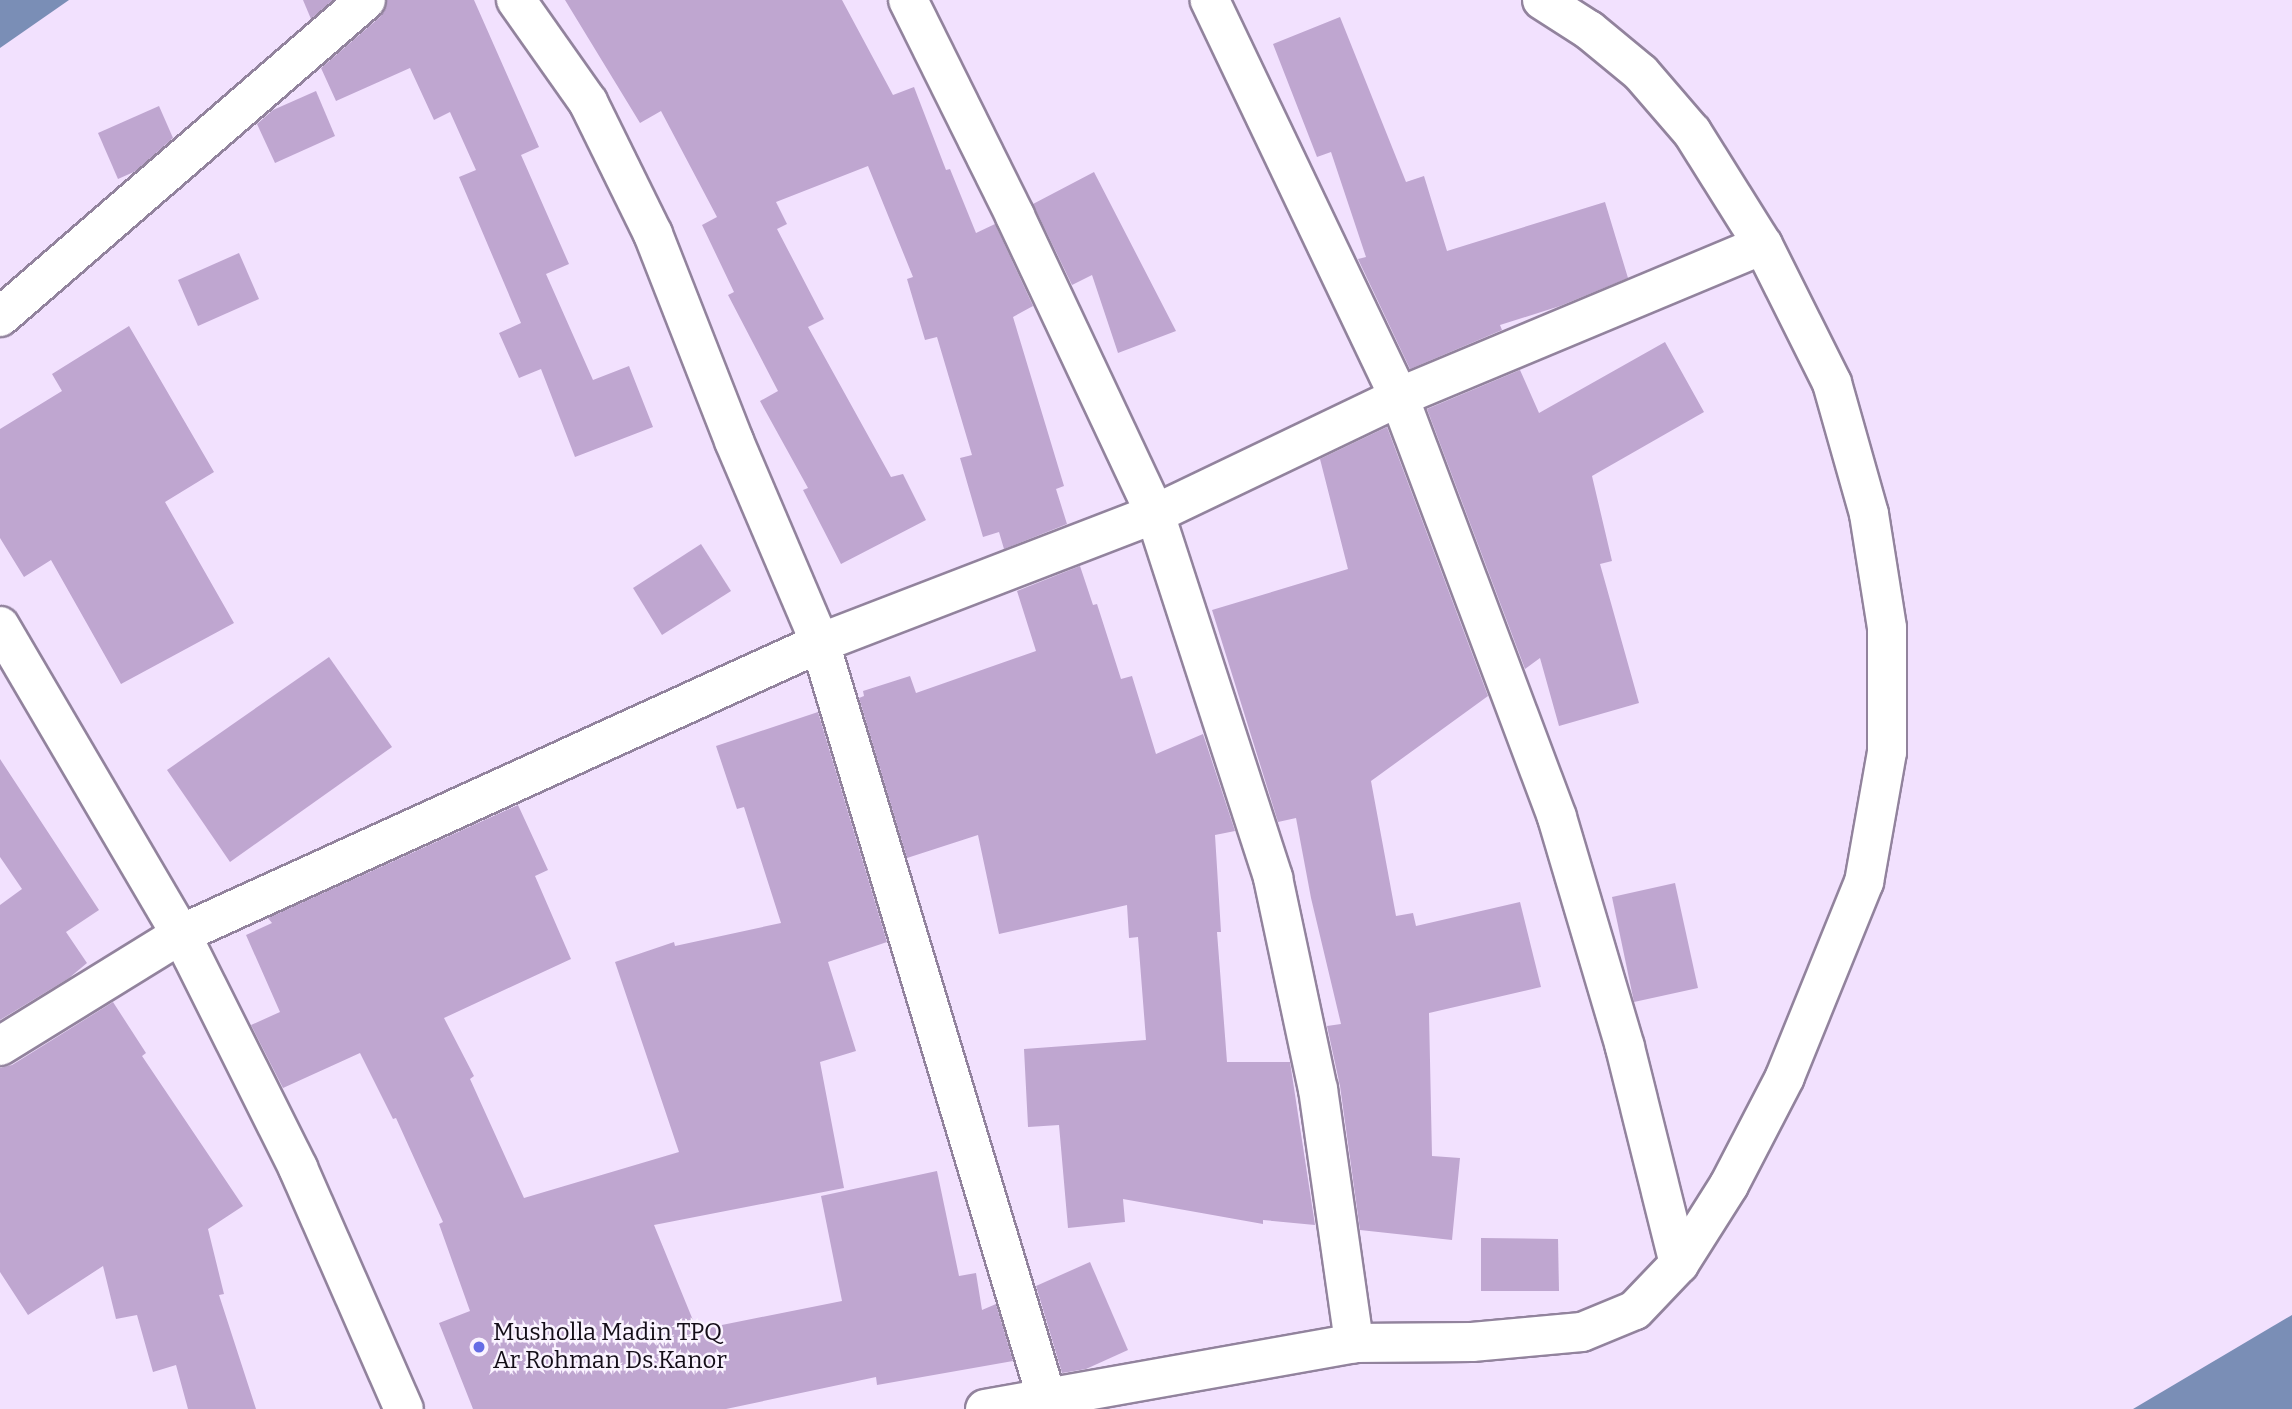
<!DOCTYPE html>
<html>
<head>
<meta charset="utf-8">
<style>
  body { margin:0 }
  #map { position:relative; width:2292px; height:1409px; overflow:hidden; background:#f2e1fe; font-family:Bitter,serif }
  div>[style] { position:absolute }
  [style*='--x'] { left:calc(var(--x)*1px); top:calc(var(--y)*1px); width:calc(var(--w)*1px); rotate:calc(var(--a)*1deg) }
  .water>* { inset:0; background:#7a8eb6 }
  .building>* { inset:0; background:#bfa6d0 }
  .roads { filter:drop-shadow(2px 0 #92839d) drop-shadow(-2px 0 #92839d) drop-shadow(0 2px #92839d) drop-shadow(0 -2px #92839d) }
  .street>* { height:38px; margin:-19px; padding:0 19px; transform-origin:19px; border-radius:19px; background:#fff }
  .dots>* { width:19px; height:19px; translate:-50% -50%; box-sizing:border-box; border:4px solid #faf3ff; border-radius:50% }
  span { translate:-50% -50%; white-space:nowrap; text-align:center; line-height:1.15; -webkit-text-stroke:5px #faf3ff; paint-order:stroke }
  .poi-label { font-size:24px; color:#130d17 }
  .left { translate:0 -50%; text-align:left }
</style>
</head>
<body>
<div id="map">
  <div class="water">
    <i style="clip-path:polygon(0 0,69px 0,0 48px)"></i>
    <i style="clip-path:polygon(2292px 1315px,2292px 1409px,2133px 1409px)"></i>
  </div>
  <div class="building">
    <i style="clip-path:polygon(303px 0,333px 0,311px 19px)"></i>
    <i style="clip-path:polygon(387px 0,474px 0,539px 147px,521px 155px,569px 264px,546px 274px,593px 380px,629px 366px,653px 427px,575px 457px,541px 369px,519px 378px,499px 333px,521px 323px,459px 177px,476px 170px,450px 112px,434px 120px,410px 68px,336px 101px,321px 68px,380px 17px)"></i>
    <i style="clip-path:polygon(565px 0,842px 0,893px 95px,914px 87px,946px 170px,950px 169px,976px 233px,995px 224px,1033px 306px,1013px 317px,1064px 486px,1056px 489px,1067px 524px,1004px 549px,999px 532px,983px 537px,960px 458px,972px 455px,937px 337px,925px 340px,907px 279px,913px 277px,868px 166px,776px 202px,787px 224px,777px 229px,824px 319px,808px 327px,891px 477px,903px 474px,926px 520px,841px 564px,803px 490px,808px 488px,760px 401px,778px 391px,728px 295px,734px 292px,702px 225px,717px 217px,661px 111px,640px 123px)"></i>
    <i style="clip-path:polygon(1340px 17px,1406px 182px,1424px 176px,1447px 251px,1605px 202px,1628px 278px,1560px 306px,1500px 325px,1502px 330px,1410px 369px,1358px 259px,1366px 257px,1331px 152px,1317px 157px,1273px 44px)"></i>
    <i style="clip-path:polygon(316px 91px,335px 136px,275px 163px,257px 124px,273px 110px)"></i>
    <i style="clip-path:polygon(159px 106px,173px 138px,136px 171px,118px 179px,98px 133px)"></i>
    <i style="clip-path:polygon(1094px 172px,1176px 331px,1118px 353px,1092px 275px,1072px 285px,1033px 204px)"></i>
    <i style="clip-path:polygon(239px 253px,259px 299px,198px 326px,178px 280px)"></i>
    <i style="clip-path:polygon(129px 326px,214px 472px,165px 502px,234px 623px,121px 684px,51px 560px,24px 577px,0 538px,0 429px,62px 391px,52px 374px)"></i>
    <i style="clip-path:polygon(1665px 342px,1704px 412px,1592px 476px,1612px 561px,1600px 564px,1639px 703px,1559px 726px,1540px 658px,1525px 669px,1427px 409px,1520px 370px,1539px 413px)"></i>
    <i style="clip-path:polygon(1387px 427px,1488px 696px,1371px 781px,1396px 916px,1413px 913px,1416px 926px,1520px 902px,1541px 987px,1429px 1013px,1432px 1156px,1460px 1158px,1452px 1240px,1360px 1230px,1340px 1086px,1327px 1026px,1341px 1024px,1311px 898px,1296px 818px,1278px 822px,1212px 610px,1348px 569px,1320px 459px)"></i>
    <i style="clip-path:polygon(701px 544px,731px 591px,662px 635px,633px 588px)"></i>
    <i style="clip-path:polygon(1080px 566px,1093px 605px,1097px 604px,1121px 679px,1132px 676px,1156px 754px,1203px 734px,1235px 831px,1215px 835px,1221px 932px,1217px 932px,1227px 1062px,1290px 1062px,1315px 1225px,1263px 1220px,1263px 1224px,1123px 1199px,1125px 1222px,1068px 1228px,1059px 1125px,1028px 1127px,1024px 1049px,1146px 1040px,1138px 937px,1129px 938px,1127px 905px,999px 934px,978px 835px,907px 858px,859px 698px,864px 696px,863px 691px,910px 676px,916px 693px,1036px 651px,1017px 591px)"></i>
    <i style="clip-path:polygon(329px 657px,392px 747px,230px 862px,167px 770px)"></i>
    <i style="clip-path:polygon(818px 712px,887px 942px,828px 962px,856px 1051px,820px 1062px,844px 1188px,654px 1225px,697px 1330px,842px 1301px,821px 1196px,937px 1171px,959px 1276px,976px 1273px,982px 1310px,996px 1304px,1013px 1361px,877px 1385px,876px 1377px,726px 1409px,473px 1409px,439px 1323px,470px 1311px,439px 1224px,443px 1222px,396px 1118px,393px 1119px,360px 1053px,283px 1088px,251px 1025px,280px 1012px,246px 935px,272px 923px,268px 918px,518px 805px,548px 870px,535px 876px,571px 959px,444px 1018px,474px 1076px,470px 1079px,524px 1198px,679px 1152px,615px 962px,674px 942px,675px 946px,781px 923px,744px 807px,737px 809px,716px 746px)"></i>
    <i style="clip-path:polygon(0 759px,99px 910px,66px 932px,87px 963px,69px 978px,0 1020px,0 905px,22px 889px,0 857px)"></i>
    <i style="clip-path:polygon(1675px 883px,1698px 988px,1634px 1002px,1612px 897px)"></i>
    <i style="clip-path:polygon(113px 1002px,146px 1053px,142px 1056px,243px 1206px,208px 1229px,224px 1294px,219px 1295px,256px 1409px,188px 1409px,176px 1365px,153px 1372px,137px 1315px,116px 1319px,103px 1266px,28px 1315px,0 1272px,0 1068px,12px 1065px)"></i>
    <i style="clip-path:polygon(1481px 1238px,1558px 1239px,1559px 1291px,1481px 1291px)"></i>
    <i style="clip-path:polygon(1090px 1262px,1128px 1350px,1086px 1369px,1062px 1373px,1036px 1286px)"></i>
  </div>
  <div class="roads">
    <div class="street">
      <i style="--x:516;--y:0;--w:125;--a:54.8"></i>
      <i style="--x:588;--y:102;--w:147;--a:63.8"></i>
      <i style="--x:653;--y:234;--w:222;--a:68.6"></i>
      <i style="--x:734;--y:441;--w:220;--a:66.9"></i>
      <i style="--x:820;--y:643;--w:786;--a:73.29"></i>
      <i style="--x:908;--y:0;--w:241;--a:63.6"></i>
      <i style="--x:1015;--y:216;--w:329;--a:64.8"></i>
      <i style="--x:1155;--y:514;--w:383;--a:72"></i>
      <i style="--x:1273;--y:878;--w:216;--a:78"></i>
      <i style="--x:1318;--y:1089;--w:257;--a:81.9"></i>
      <i style="--x:1542;--y:0;--w:56;--a:32.6"></i>
      <i style="--x:1589;--y:30;--w:67;--a:39.6"></i>
      <i style="--x:1641;--y:73;--w:78;--a:49.2"></i>
      <i style="--x:1692;--y:132;--w:133;--a:57.9"></i>
      <i style="--x:1763;--y:245;--w:154;--a:63.4"></i>
      <i style="--x:1832;--y:383;--w:136;--a:74.2"></i>
      <i style="--x:1869;--y:514;--w:115;--a:81"></i>
      <i style="--x:1887;--y:628;--w:124;--a:90"></i>
      <i style="--x:1887;--y:752;--w:132;--a:100"></i>
      <i style="--x:1864;--y:882;--w:210;--a:112.1"></i>
      <i style="--x:1785;--y:1077;--w:122;--a:117.4"></i>
      <i style="--x:1729;--y:1185;--w:93;--a:122.3"></i>
      <i style="--x:0;--y:317;--w:484;--a:-40.9"></i>
      <i style="--x:0;--y:626;--w:357;--a:59.6"></i>
      <i style="--x:181;--y:934;--w:262;--a:63.4"></i>
      <i style="--x:298;--y:1168;--w:263;--a:66.3"></i>
      <i style="--x:0;--y:1046;--w:213;--a:-31.7"></i>
      <i style="--x:181;--y:934;--w:702;--a:-24.48"></i>
      <i style="--x:820;--y:643;--w:359;--a:-21.1"></i>
      <i style="--x:1155;--y:514;--w:271;--a:-25.6"></i>
      <i style="--x:1399;--y:397;--w:394;--a:-22.7"></i>
      <i style="--x:985;--y:1409;--w:375;--a:-10.1"></i>
      <i style="--x:1354;--y:1343;--w:118;--a:-0.5"></i>
      <i style="--x:1472;--y:1342;--w:110;--a:-5.2"></i>
      <i style="--x:1582;--y:1332;--w:57;--a:-22.5"></i>
      <i style="--x:1635;--y:1310;--w:64;--a:-46.3"></i>
      <i style="--x:1679;--y:1264;--w:224;--a:-104"></i>
      <i style="--x:1625;--y:1047;--w:240;--a:-106.5"></i>
      <i style="--x:1557;--y:817;--w:449;--a:-110.6"></i>
      <i style="--x:1399;--y:397;--w:440;--a:-115.5"></i>
    </div>
  </div>
  <div class="dots">
    <i style="left:479px;top:1347px;background:#656de5"></i>
  </div>
  <div class="poi-label">
    <span class="left" style="left:493px;top:1347px">Musholla Madin TPQ<br>Ar Rohman Ds.Kanor</span>
  </div>
</div>
</body>
</html>
